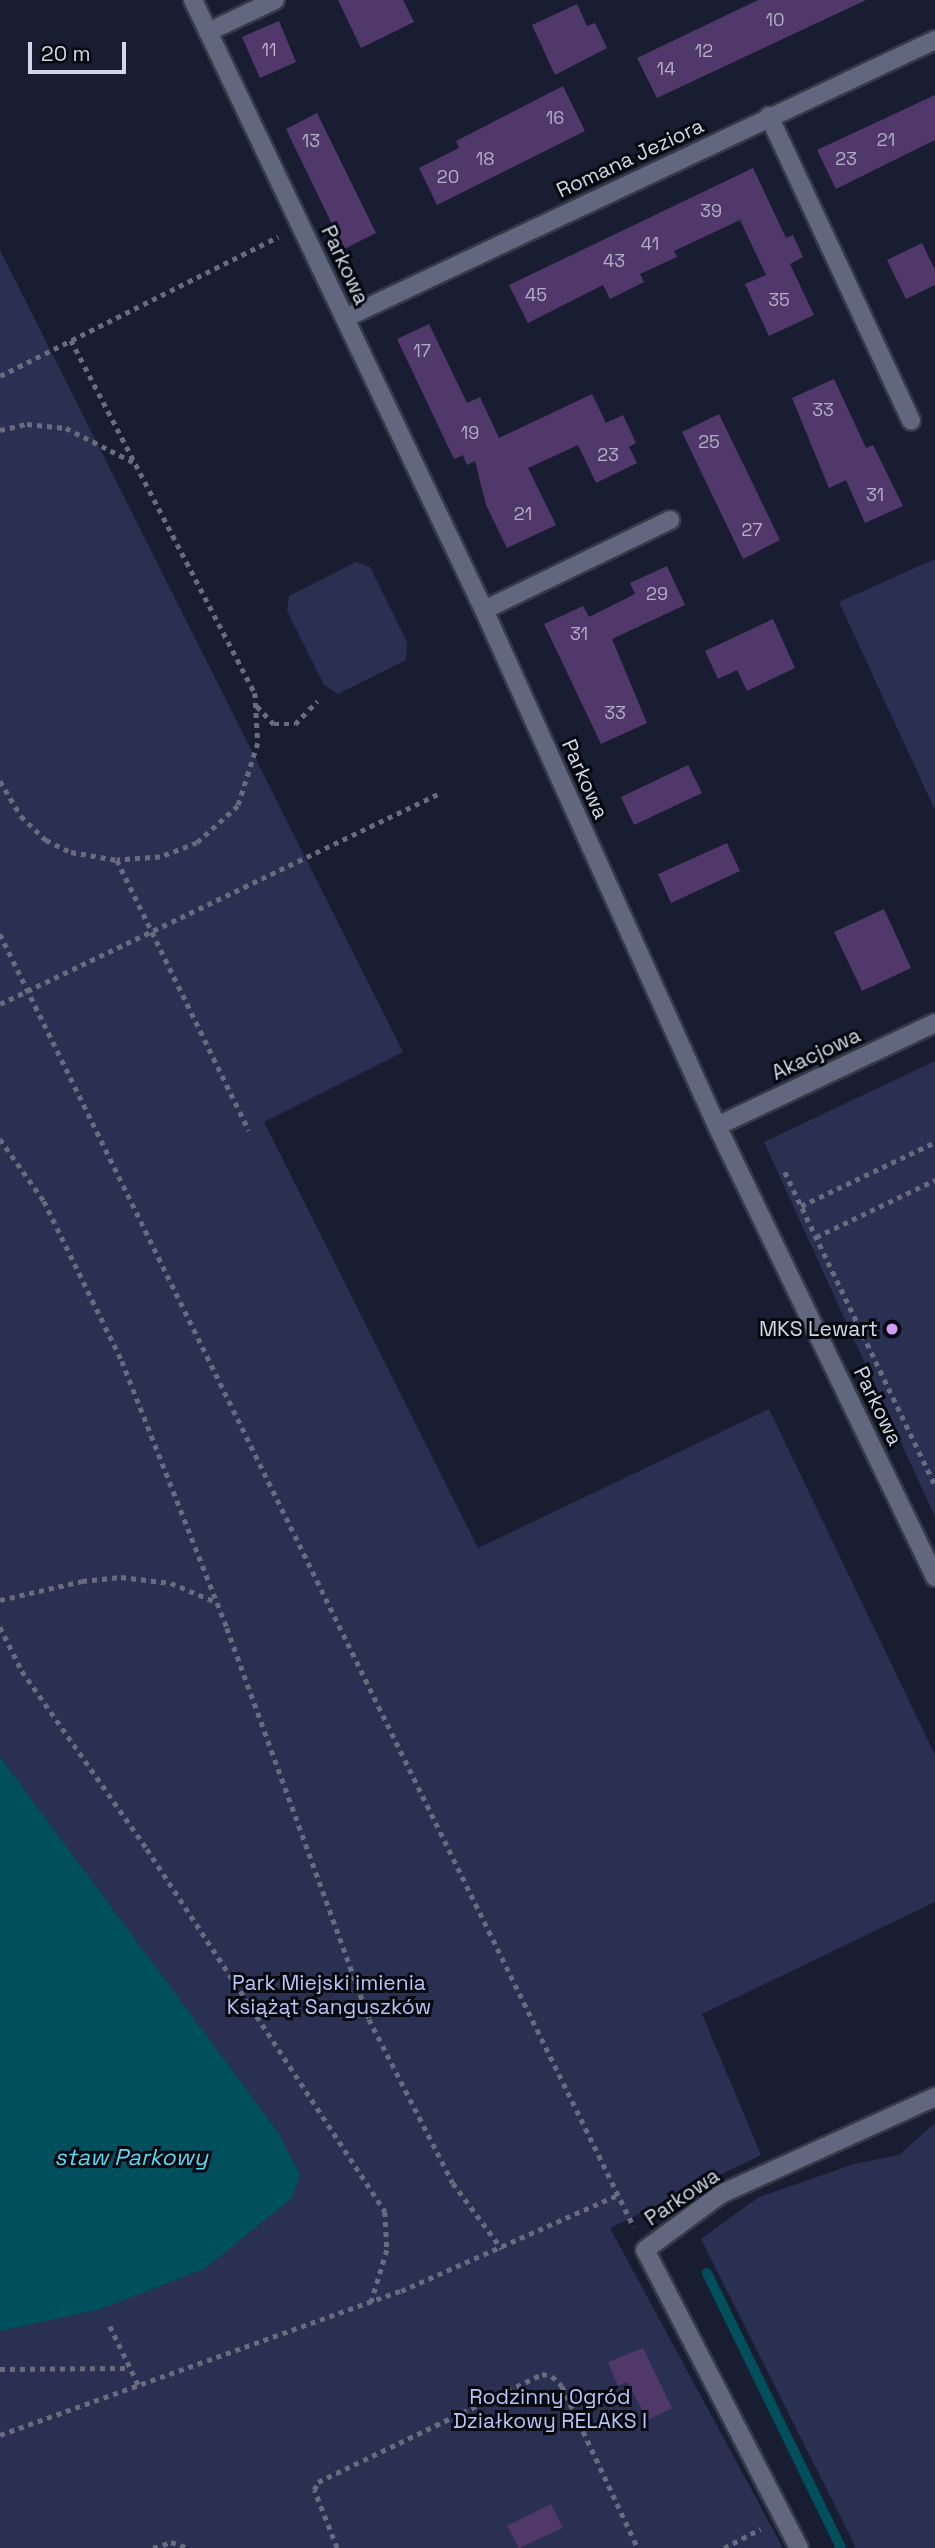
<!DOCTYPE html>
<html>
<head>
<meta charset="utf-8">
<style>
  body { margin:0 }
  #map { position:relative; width:935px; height:2548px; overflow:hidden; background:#191d31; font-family:"Space Grotesk",sans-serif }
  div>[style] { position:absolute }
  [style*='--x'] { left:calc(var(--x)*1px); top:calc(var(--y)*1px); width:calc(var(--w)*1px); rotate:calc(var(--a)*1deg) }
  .green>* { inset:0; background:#293051 }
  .water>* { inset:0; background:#004f5c }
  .stream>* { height:10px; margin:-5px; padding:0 5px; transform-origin:5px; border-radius:5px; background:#004f5c }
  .building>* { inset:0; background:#50386a }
  .path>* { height:4.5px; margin-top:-2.25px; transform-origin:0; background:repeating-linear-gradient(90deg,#696c7e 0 5px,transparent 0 10px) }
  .roads { filter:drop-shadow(2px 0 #373949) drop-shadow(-2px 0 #373949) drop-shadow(0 2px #373949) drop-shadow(0 -2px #373949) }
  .minor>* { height:18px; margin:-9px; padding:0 9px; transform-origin:9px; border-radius:9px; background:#61677f }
  .dots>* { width:19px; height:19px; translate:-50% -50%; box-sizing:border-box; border:4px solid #060810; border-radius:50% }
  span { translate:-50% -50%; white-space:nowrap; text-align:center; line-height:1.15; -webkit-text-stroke:6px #060810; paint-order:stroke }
  .number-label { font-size:18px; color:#b3afc6 }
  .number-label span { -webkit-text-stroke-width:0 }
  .street-label { font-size:21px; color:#d4d7e5 }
  .poi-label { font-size:21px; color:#d4d7e5 }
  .right { translate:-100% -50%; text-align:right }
  .park-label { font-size:21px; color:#b9c5f6 }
  .water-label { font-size:23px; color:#5ad9f2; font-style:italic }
  .scale { position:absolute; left:28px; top:42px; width:98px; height:32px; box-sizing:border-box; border:4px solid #d4d7e5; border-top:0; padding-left:9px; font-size:21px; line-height:24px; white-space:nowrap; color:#d4d7e5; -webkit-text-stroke:5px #060810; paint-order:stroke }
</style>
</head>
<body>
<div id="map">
  <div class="green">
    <i style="clip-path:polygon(0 250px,403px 1052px,264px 1122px,478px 1548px,769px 1409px,935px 1755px,935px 1902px,702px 2014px,761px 2155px,610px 2228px,783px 2548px,0 2548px)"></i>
    <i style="clip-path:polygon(935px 559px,935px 810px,839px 602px)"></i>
    <i style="clip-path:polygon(356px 562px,370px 567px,407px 642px,406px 660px,338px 694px,324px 685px,287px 611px,289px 596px)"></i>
    <i style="clip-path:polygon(935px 1061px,935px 1517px,764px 1142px)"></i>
    <i style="clip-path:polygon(935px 2123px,935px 2548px,856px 2548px,701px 2239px,759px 2197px,854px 2164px,899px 2155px)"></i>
  </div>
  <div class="water">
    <i style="clip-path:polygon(0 1757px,278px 2132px,300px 2174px,291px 2199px,204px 2269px,101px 2309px,0 2331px)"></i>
  </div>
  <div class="stream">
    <i style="--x:707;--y:2273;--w:306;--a:64"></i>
  </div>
  <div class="building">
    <i style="clip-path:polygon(338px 0,403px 0,414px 22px,361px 48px)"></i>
    <i style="clip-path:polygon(758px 0,866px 0,657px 98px,637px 58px)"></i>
    <i style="clip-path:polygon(577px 4px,587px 26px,595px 23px,607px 48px,555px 75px,532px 25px)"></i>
    <i style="clip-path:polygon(279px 21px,296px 62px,260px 78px,242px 37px)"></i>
    <i style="clip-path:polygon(563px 86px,585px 131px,437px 205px,419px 168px,459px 148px,456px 141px)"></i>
    <i style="clip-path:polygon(935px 95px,935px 140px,836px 189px,817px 150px)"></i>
    <i style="clip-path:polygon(317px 113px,376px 233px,344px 249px,286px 129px)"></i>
    <i style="clip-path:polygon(753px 168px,786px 238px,793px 235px,803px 257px,790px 264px,814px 315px,769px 336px,745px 284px,766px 275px,740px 220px,674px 251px,677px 257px,640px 274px,644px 282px,610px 299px,603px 285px,528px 323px,509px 285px)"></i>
    <i style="clip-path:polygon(922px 243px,935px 270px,935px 285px,906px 299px,887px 260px)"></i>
    <i style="clip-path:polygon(429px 324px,467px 403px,480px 397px,499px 438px,592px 394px,606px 423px,623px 415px,636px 443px,629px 447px,637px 463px,596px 483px,578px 445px,528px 468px,556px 525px,507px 548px,486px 505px,475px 461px,467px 465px,463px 455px,454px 459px,397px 339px)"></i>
    <i style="clip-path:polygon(834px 379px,866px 448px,873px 445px,903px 506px,865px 523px,846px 480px,829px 488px,792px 398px)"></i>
    <i style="clip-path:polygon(719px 414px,780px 540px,743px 559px,682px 432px)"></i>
    <i style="clip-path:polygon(667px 566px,685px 605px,612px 639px,647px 723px,601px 744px,544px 624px,583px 606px,589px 617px,635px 594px,630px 583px)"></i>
    <i style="clip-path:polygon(773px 619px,795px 668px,747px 691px,737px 670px,718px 679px,705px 651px)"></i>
    <i style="clip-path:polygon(688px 765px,702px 793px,634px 825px,621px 797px)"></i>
    <i style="clip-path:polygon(727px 843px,740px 871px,671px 903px,658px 874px)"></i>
    <i style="clip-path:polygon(884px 909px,911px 968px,862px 991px,834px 932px)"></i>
    <i style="clip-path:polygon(643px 2348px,672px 2408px,648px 2420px,627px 2382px,618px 2386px,608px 2362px)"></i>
    <i style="clip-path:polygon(551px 2504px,563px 2528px,519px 2548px,507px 2526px)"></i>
  </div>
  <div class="path">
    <i style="--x:71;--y:340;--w:398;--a:62.5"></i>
    <i style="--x:255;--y:693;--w:50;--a:86.6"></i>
    <i style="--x:258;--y:743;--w:66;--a:107.6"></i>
    <i style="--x:238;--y:806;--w:55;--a:137.9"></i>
    <i style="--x:197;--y:843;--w:40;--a:159"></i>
    <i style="--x:160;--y:857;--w:43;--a:176"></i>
    <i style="--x:117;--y:860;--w:301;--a:64"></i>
    <i style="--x:0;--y:376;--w:311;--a:-26.6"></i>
    <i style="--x:0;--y:430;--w:28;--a:-13"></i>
    <i style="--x:27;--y:424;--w:39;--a:6"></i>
    <i style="--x:66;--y:428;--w:77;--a:26.9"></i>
    <i style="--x:257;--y:706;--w:25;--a:47"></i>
    <i style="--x:274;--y:724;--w:21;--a:0"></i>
    <i style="--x:295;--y:724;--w:32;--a:-46"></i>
    <i style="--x:0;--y:781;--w:41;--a:59"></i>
    <i style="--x:21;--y:816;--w:35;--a:44"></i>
    <i style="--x:46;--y:840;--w:28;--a:26"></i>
    <i style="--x:71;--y:852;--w:47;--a:9.9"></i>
    <i style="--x:0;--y:934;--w:1440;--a:63.88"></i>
    <i style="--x:0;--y:1004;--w:488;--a:-25.6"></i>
    <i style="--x:0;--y:1139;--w:76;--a:54.6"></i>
    <i style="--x:44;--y:1201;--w:178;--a:64"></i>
    <i style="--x:122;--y:1361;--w:287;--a:68.5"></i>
    <i style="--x:227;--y:1628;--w:416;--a:70"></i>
    <i style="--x:369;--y:2019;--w:184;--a:62.9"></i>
    <i style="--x:453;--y:2183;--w:82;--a:53.4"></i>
    <i style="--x:785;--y:1172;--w:347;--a:64.4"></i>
    <i style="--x:801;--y:1206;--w:148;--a:-25.5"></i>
    <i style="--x:816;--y:1237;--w:132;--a:-25.6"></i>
    <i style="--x:0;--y:1600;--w:84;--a:-13"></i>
    <i style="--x:82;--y:1581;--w:39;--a:-6"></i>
    <i style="--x:121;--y:1577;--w:50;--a:6.8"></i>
    <i style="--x:171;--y:1583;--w:49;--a:22.9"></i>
    <i style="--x:0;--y:1627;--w:49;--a:63.4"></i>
    <i style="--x:22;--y:1671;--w:218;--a:54.9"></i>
    <i style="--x:147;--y:1849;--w:434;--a:56.7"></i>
    <i style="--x:385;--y:2212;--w:38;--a:87"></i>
    <i style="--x:387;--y:2250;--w:55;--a:106.8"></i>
    <i style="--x:110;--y:2326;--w:69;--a:64.2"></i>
    <i style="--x:0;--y:2369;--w:130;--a:-0.4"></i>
    <i style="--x:0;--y:2435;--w:426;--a:-19.8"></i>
    <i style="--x:401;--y:2291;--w:237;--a:-23.9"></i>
    <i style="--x:153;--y:2548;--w:19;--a:-18"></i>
    <i style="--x:171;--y:2542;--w:18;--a:19"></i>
    <i style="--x:337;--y:2548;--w:62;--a:-111.6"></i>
    <i style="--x:314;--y:2490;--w:9;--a:-63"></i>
    <i style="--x:318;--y:2482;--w:249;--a:-25.7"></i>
    <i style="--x:542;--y:2374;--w:10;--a:11"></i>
    <i style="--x:552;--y:2376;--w:14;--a:45"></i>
    <i style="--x:562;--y:2386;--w:179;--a:64.9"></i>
    <i style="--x:724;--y:2548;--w:41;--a:-27.8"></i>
  </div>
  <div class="roads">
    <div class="minor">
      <i style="--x:193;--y:0;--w:676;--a:64.5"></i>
      <i style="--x:484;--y:610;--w:566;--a:65.7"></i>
      <i style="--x:717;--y:1126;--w:501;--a:64.2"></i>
      <i style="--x:208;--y:32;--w:74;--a:-25.5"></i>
      <i style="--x:769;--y:116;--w:336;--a:65"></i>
      <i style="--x:345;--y:318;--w:652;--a:-25.23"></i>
      <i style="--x:484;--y:610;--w:207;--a:-25.8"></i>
      <i style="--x:717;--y:1126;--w:241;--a:-25.3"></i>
      <i style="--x:799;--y:2548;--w:335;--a:-117.3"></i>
      <i style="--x:645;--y:2250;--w:94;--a:-36.4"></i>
      <i style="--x:721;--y:2194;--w:235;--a:-24.4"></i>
    </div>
  </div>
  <div class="dots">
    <i style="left:892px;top:1329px;background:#d69bfa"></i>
  </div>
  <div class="number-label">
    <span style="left:775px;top:20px">10</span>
    <span style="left:269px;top:50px">11</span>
    <span style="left:704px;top:51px">12</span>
    <span style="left:666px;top:69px">14</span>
    <span style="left:555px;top:118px">16</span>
    <span style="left:886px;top:140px">21</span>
    <span style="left:311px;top:141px">13</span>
    <span style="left:485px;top:159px">18</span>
    <span style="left:846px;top:159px">23</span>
    <span style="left:448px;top:177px">20</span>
    <span style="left:711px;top:211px">39</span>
    <span style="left:650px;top:244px">41</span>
    <span style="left:614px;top:261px">43</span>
    <span style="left:536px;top:295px">45</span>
    <span style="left:779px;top:300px">35</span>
    <span style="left:422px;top:351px">17</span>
    <span style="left:823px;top:410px">33</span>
    <span style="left:470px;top:433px">19</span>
    <span style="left:709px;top:442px">25</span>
    <span style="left:608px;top:455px">23</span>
    <span style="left:875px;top:495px">31</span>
    <span style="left:523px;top:514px">21</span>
    <span style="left:752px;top:530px">27</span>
    <span style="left:657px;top:594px">29</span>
    <span style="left:579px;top:634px">31</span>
    <span style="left:615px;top:713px">33</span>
  </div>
  <div class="street-label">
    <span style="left:630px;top:158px;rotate:-25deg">Romana Jeziora</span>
    <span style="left:345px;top:265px;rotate:65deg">Parkowa</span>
    <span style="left:585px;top:779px;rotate:66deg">Parkowa</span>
    <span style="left:816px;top:1054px;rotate:-25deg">Akacjowa</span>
    <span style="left:878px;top:1406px;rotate:64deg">Parkowa</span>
    <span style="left:682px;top:2197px;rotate:-34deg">Parkowa</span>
  </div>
  <div class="poi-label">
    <span class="right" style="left:878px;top:1329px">MKS Lewart</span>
  </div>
  <div class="park-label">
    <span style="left:329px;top:1995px">Park Miejski imienia<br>Książąt Sanguszków</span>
    <span style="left:550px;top:2409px">Rodzinny Ogród<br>Działkowy RELAKS I</span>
  </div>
  <div class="water-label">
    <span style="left:131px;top:2157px">staw Parkowy</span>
  </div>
  <div class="scale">20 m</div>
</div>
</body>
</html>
